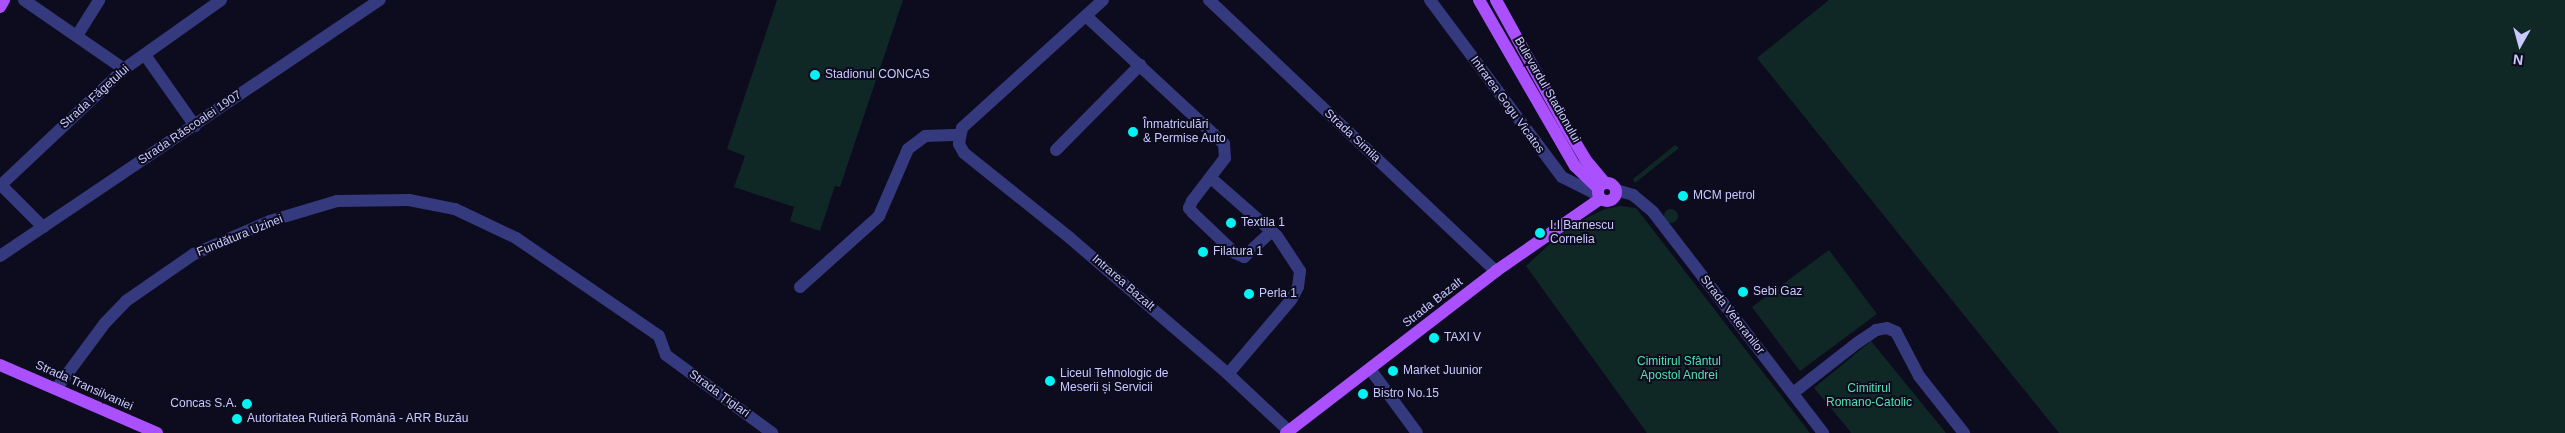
<!DOCTYPE html>
<html>
<head>
<meta charset="utf-8">
<style>
  body { margin:0 }
  #map { position:relative; width:2565px; height:433px; overflow:hidden; background:#0d0b1e; font-family:Helvetica,sans-serif }
  div>[style] { position:absolute }
  [style*='--x'] { left:calc(var(--x)*1px); top:calc(var(--y)*1px); width:calc(var(--w)*1px); rotate:calc(var(--a)*1deg) }
  .green>* { inset:0; background:#0f2825 }
  .round { border-radius:50% }
  .minor>* { height:12px; margin:-6px; padding:0 6px; transform-origin:6px; border-radius:6px; background:#353a7e }
  .major>* { height:12px; margin:-6px; padding:0 6px; transform-origin:6px; border-radius:6px; background:#ab50ff }
  .major>.ring { margin:-6px; padding:0; box-sizing:content-box; background:none; border:12px solid #ab50ff; border-radius:50% }
  .dots>* { width:14px; height:14px; translate:-50% -50%; box-sizing:border-box; border:2px solid #0d0b1e; border-radius:50% }
  span { translate:-50% -50%; white-space:nowrap; text-align:center; line-height:1.15; -webkit-text-stroke:4px #0d0b1e; paint-order:stroke }
  .poi-label { font-size:12px; color:#c9c9ff }
  .left { translate:0 -50%; text-align:left }
  .right { translate:-100% -50%; text-align:right }
  .street-label { font-size:12px; color:#c9c9ff }
  .park-label { font-size:12px; color:#53e0af }
  .north { position:absolute; left:2495px; top:20px; width:50px; height:50px; -webkit-text-stroke:4px #0d0b1e; paint-order:stroke; rotate:187deg; font-size:14px; font-weight:700; line-height:20px; text-align:center; color:#c9c9ff }
  .north::after { content:''; display:block; margin:auto; width:18px; height:22px; background:#c9c9ff; clip-path:polygon(50% 0,100% 100%,50% 72%,0 100%) }
</style>
</head>
<body>
<div id="map">
  <div class="green">
    <i style="clip-path:polygon(777px 0,903px 0,840px 187px,835px 186px,820px 231px,790px 221px,794px 207px,734px 187px,745px 156px,727px 149px)"></i>
    <i style="clip-path:polygon(1829px 0,2565px 0,2565px 433px,2059px 433px,1757px 58px)"></i>
    <i style="clip-path:polygon(1675px 145px,1679px 148px,1635px 183px,1633px 179px)"></i>
    <i style="clip-path:polygon(1621px 206px,1636px 208px,1810px 433px,1647px 433px,1526px 266px,1568px 227px,1605px 209px)"></i>
    <i class="round" style="left:1664px;top:209px;width:14px;height:14px"></i>
    <i style="clip-path:polygon(1829px 250px,1877px 314px,1800px 371px,1752px 307px)"></i>
    <i style="clip-path:polygon(1871px 341px,1946px 433px,1851px 433px,1845px 425px,1814px 388px)"></i>
  </div>
  <div class="minor">
    <i style="--x:24;--y:0;--w:121;--a:34.6"></i>
    <i style="--x:1103;--y:0;--w:190;--a:137.8"></i>
    <i style="--x:962;--y:128;--w:16;--a:101"></i>
    <i style="--x:959;--y:144;--w:10;--a:61"></i>
    <i style="--x:964;--y:153;--w:136;--a:38.7"></i>
    <i style="--x:1070;--y:238;--w:208;--a:40.7"></i>
    <i style="--x:1228;--y:374;--w:83;--a:43.1"></i>
    <i style="--x:1209;--y:0;--w:395;--a:43.4"></i>
    <i style="--x:1430;--y:0;--w:221;--a:53.3"></i>
    <i style="--x:1562;--y:177;--w:40;--a:26.6"></i>
    <i style="--x:1086;--y:16;--w:188;--a:42.8"></i>
    <i style="--x:1224;--y:144;--w:14;--a:86"></i>
    <i style="--x:1225;--y:158;--w:54;--a:127.5"></i>
    <i style="--x:1192;--y:201;--w:8;--a:113"></i>
    <i style="--x:1189;--y:208;--w:6;--a:51"></i>
    <i style="--x:1193;--y:213;--w:58;--a:43.6"></i>
    <i style="--x:1235;--y:253;--w:10;--a:24"></i>
    <i style="--x:1244;--y:257;--w:37;--a:-43"></i>
    <i style="--x:78;--y:34;--w:40;--a:-58"></i>
    <i style="--x:145;--y:55;--w:87;--a:54.8"></i>
    <i style="--x:1056;--y:150;--w:120;--a:-45.3"></i>
    <i style="--x:1212;--y:179;--w:86;--a:41.2"></i>
    <i style="--x:1277;--y:236;--w:42;--a:56.7"></i>
    <i style="--x:1300;--y:271;--w:16;--a:97"></i>
    <i style="--x:1298;--y:287;--w:15;--a:118"></i>
    <i style="--x:1291;--y:300;--w:97;--a:130.4"></i>
    <i style="--x:0;--y:184;--w:61;--a:45"></i>
    <i style="--x:1;--y:185;--w:169;--a:-43.3"></i>
    <i style="--x:124;--y:69;--w:119;--a:-35.4"></i>
    <i style="--x:1616;--y:190;--w:18;--a:16"></i>
    <i style="--x:1633;--y:195;--w:26;--a:40"></i>
    <i style="--x:1653;--y:212;--w:279;--a:52.4"></i>
    <i style="--x:0;--y:256;--w:458;--a:-34"></i>
    <i style="--x:800;--y:287;--w:106;--a:-41.9"></i>
    <i style="--x:879;--y:216;--w:73;--a:-66.6"></i>
    <i style="--x:908;--y:149;--w:21;--a:-37"></i>
    <i style="--x:925;--y:136;--w:34;--a:-2"></i>
    <i style="--x:1370;--y:369;--w:79;--a:53.7"></i>
    <i style="--x:56;--y:389;--w:82;--a:-53.4"></i>
    <i style="--x:105;--y:323;--w:30;--a:-46"></i>
    <i style="--x:126;--y:301;--w:83;--a:-34.7"></i>
    <i style="--x:194;--y:254;--w:83;--a:-23.5"></i>
    <i style="--x:270;--y:221;--w:70;--a:-16.6"></i>
    <i style="--x:337;--y:201;--w:72;--a:-0.8"></i>
    <i style="--x:409;--y:200;--w:47;--a:11.1"></i>
    <i style="--x:455;--y:209;--w:68;--a:25.4"></i>
    <i style="--x:516;--y:238;--w:173;--a:34.4"></i>
    <i style="--x:659;--y:336;--w:20;--a:70"></i>
    <i style="--x:666;--y:355;--w:132;--a:36.3"></i>
    <i style="--x:1793;--y:393;--w:81;--a:-38"></i>
    <i style="--x:1857;--y:343;--w:23;--a:-34"></i>
    <i style="--x:1876;--y:330;--w:11;--a:-10"></i>
    <i style="--x:1887;--y:328;--w:10;--a:24"></i>
    <i style="--x:1896;--y:332;--w:50;--a:62.4"></i>
    <i style="--x:1919;--y:376;--w:73;--a:51.7"></i>
  </div>
  <div class="major">
    <i style="--x:1479;--y:0;--w:192;--a:60"></i>
    <i style="--x:1575;--y:166;--w:32;--a:44"></i>
    <i style="--x:1496;--y:0;--w:145;--a:61.1"></i>
    <i style="--x:1566;--y:127;--w:37;--a:59"></i>
    <i style="--x:1585;--y:159;--w:31;--a:50"></i>
    <i style="--x:0;--y:7;--w:8;--a:-60"></i>
    <i class="ring" style="left:1598px;top:183px;width:6px;height:6px"></i>
    <i style="--x:0;--y:365;--w:171;--a:23.4"></i>
    <i style="--x:1286;--y:433;--w:265;--a:-37.6"></i>
    <i style="--x:1496;--y:271;--w:126;--a:-34.7"></i>
  </div>
  <div class="dots">
    <i style="left:815px;top:75px;background:#00f4f3"></i>
    <i style="left:1133px;top:132px;background:#00f4f3"></i>
    <i style="left:1683px;top:196px;background:#00f4f3"></i>
    <i style="left:1231px;top:223px;background:#00f4f3"></i>
    <i style="left:1540px;top:233px;background:#00f4f3"></i>
    <i style="left:1203px;top:252px;background:#00f4f3"></i>
    <i style="left:1743px;top:292px;background:#00f4f3"></i>
    <i style="left:1249px;top:294px;background:#00f4f3"></i>
    <i style="left:1434px;top:338px;background:#00f4f3"></i>
    <i style="left:1393px;top:371px;background:#00f4f3"></i>
    <i style="left:1050px;top:381px;background:#00f4f3"></i>
    <i style="left:1363px;top:394px;background:#00f4f3"></i>
    <i style="left:247px;top:404px;background:#00f4f3"></i>
    <i style="left:237px;top:419px;background:#00f4f3"></i>
  </div>
  <div class="poi-label">
    <span class="left" style="left:825px;top:75px">Stadionul CONCAS</span>
    <span class="left" style="left:1143px;top:132px">Înmatriculări<br>&amp; Permise Auto</span>
    <span class="left" style="left:1693px;top:196px">MCM petrol</span>
    <span class="left" style="left:1241px;top:223px">Textila 1</span>
    <span class="left" style="left:1550px;top:233px">I.I Barnescu<br>Cornelia</span>
    <span class="left" style="left:1213px;top:252px">Filatura 1</span>
    <span class="left" style="left:1753px;top:292px">Sebi Gaz</span>
    <span class="left" style="left:1259px;top:294px">Perla 1</span>
    <span class="left" style="left:1444px;top:338px">TAXI V</span>
    <span class="left" style="left:1403px;top:371px">Market Juunior</span>
    <span class="left" style="left:1060px;top:381px">Liceul Tehnologic de<br>Meserii și Servicii</span>
    <span class="left" style="left:1373px;top:394px">Bistro No.15</span>
    <span class="right" style="left:237px;top:404px">Concas S.A.</span>
    <span class="left" style="left:247px;top:419px">Autoritatea Rutieră Română - ARR Buzău</span>
  </div>
  <div class="street-label">
    <span style="left:1547px;top:90px;rotate:60deg">Bulevardul Stadionului</span>
    <span style="left:95px;top:97px;rotate:-42deg">Strada Făgetului</span>
    <span style="left:1507px;top:105px;rotate:54deg">Intrarea Gogu Vicatos</span>
    <span style="left:190px;top:128px;rotate:-34deg">Strada Răscoalei 1907</span>
    <span style="left:1352px;top:136px;rotate:43deg">Strada Simila</span>
    <span style="left:240px;top:236px;rotate:-22deg">Fundătura Uzinei</span>
    <span style="left:1123px;top:283px;rotate:41deg">Intrarea Bazalt</span>
    <span style="left:1433px;top:303px;rotate:-38deg">Strada Bazalt</span>
    <span style="left:1732px;top:315px;rotate:52deg">Strada Veteranilor</span>
    <span style="left:84px;top:386px;rotate:24deg">Strada Transilvaniei</span>
    <span style="left:719px;top:394px;rotate:36deg">Strada Țiglari</span>
  </div>
  <div class="park-label">
    <span style="left:1679px;top:369px">Cimitirul Sfântul<br>Apostol Andrei</span>
    <span style="left:1869px;top:396px">Cimitirul<br>Romano-Catolic</span>
  </div>
  <div class="north">N</div>
</div>
</body>
</html>
